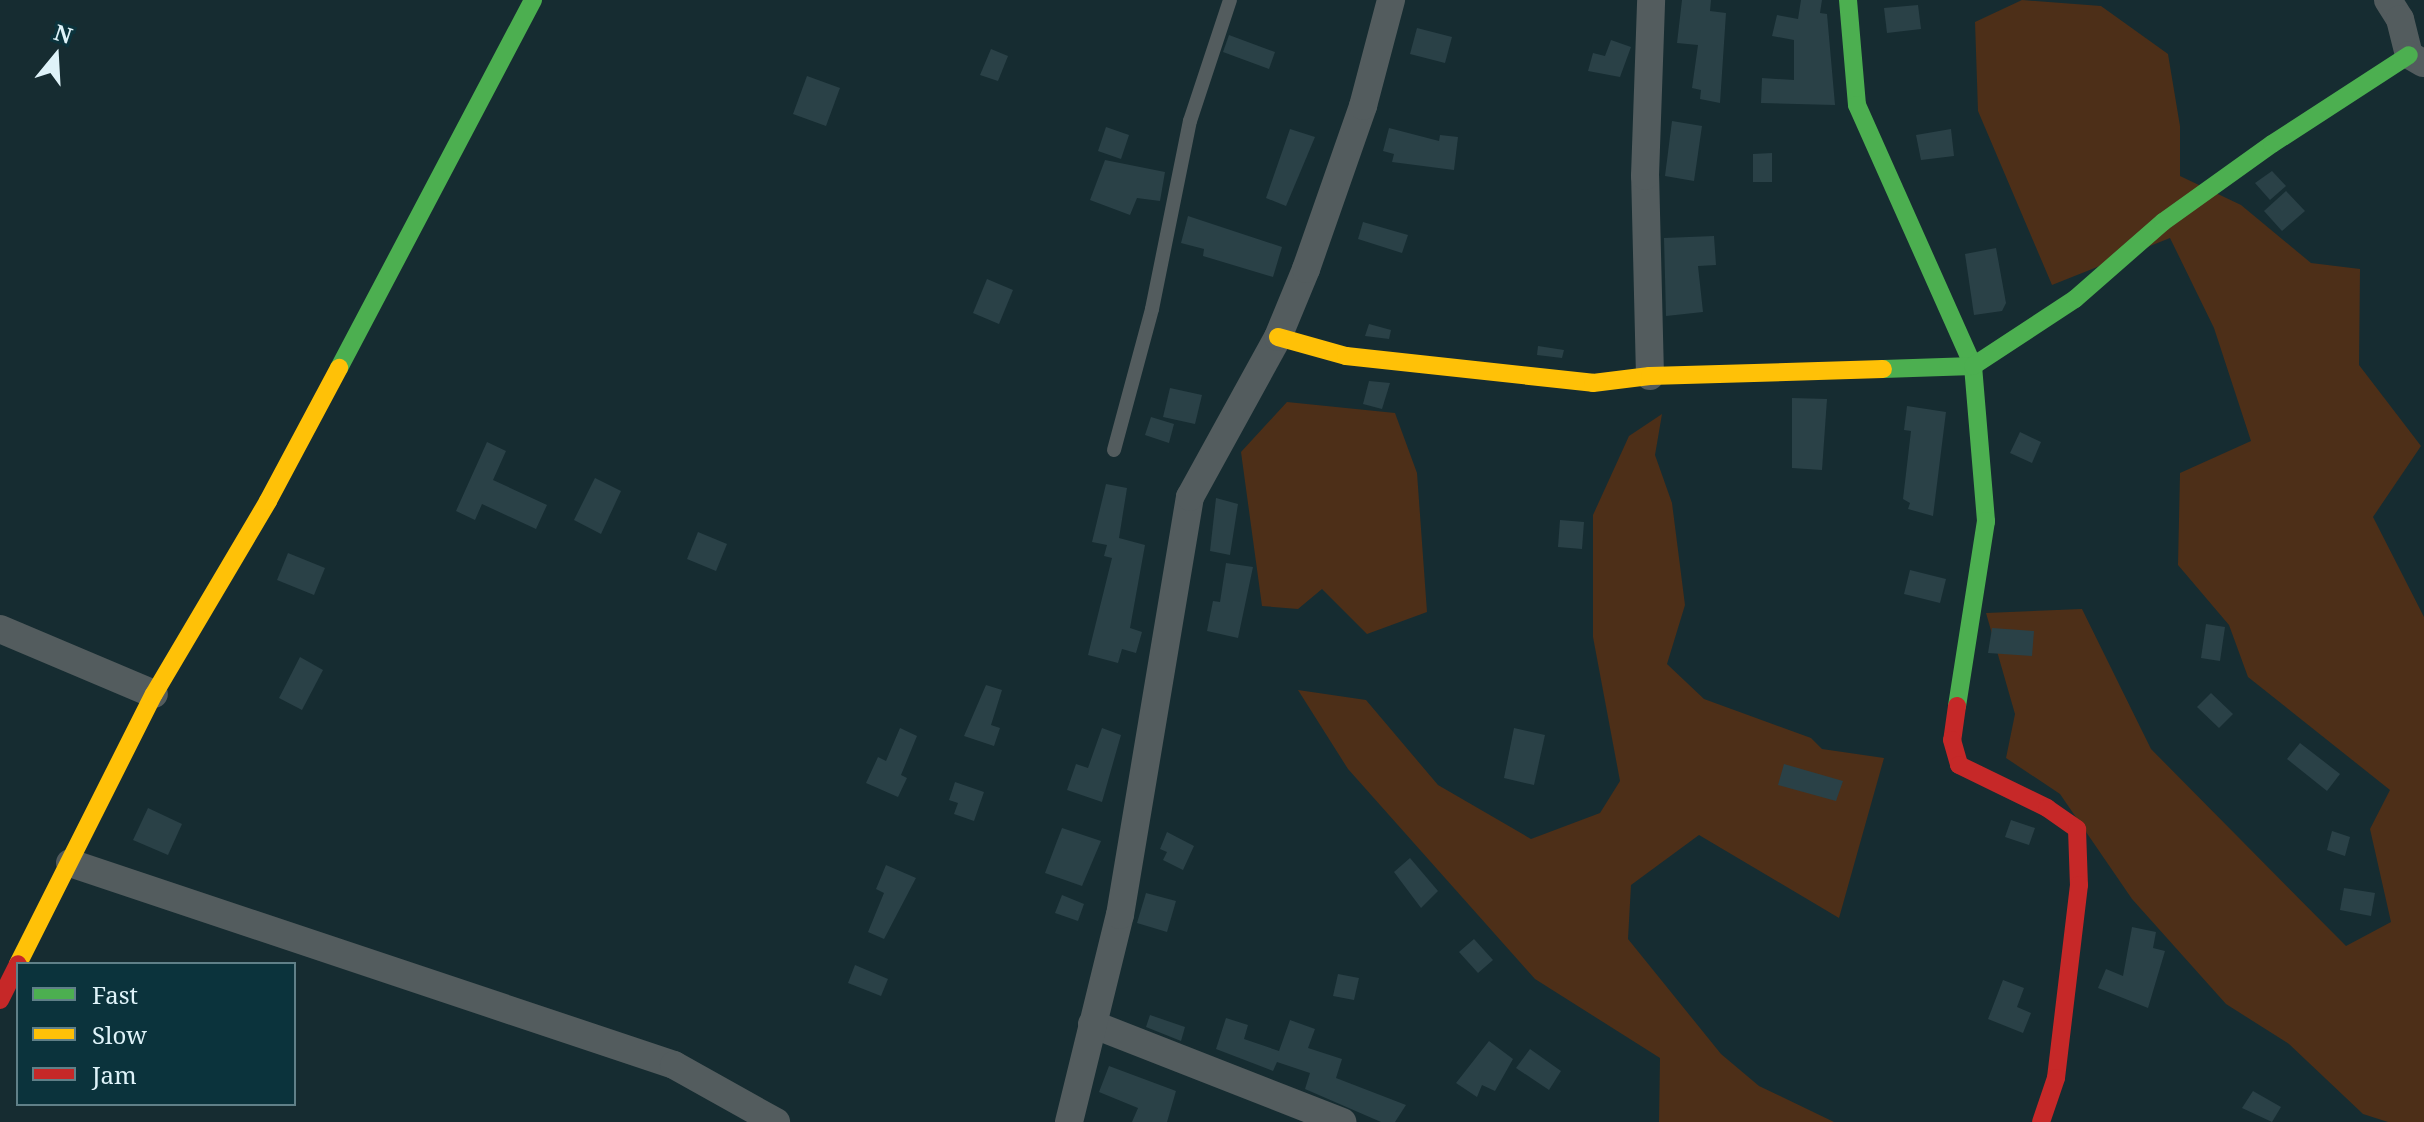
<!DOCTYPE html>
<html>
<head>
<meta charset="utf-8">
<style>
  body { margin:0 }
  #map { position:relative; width:2424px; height:1122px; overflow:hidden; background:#162c31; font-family:"Noto Serif",serif }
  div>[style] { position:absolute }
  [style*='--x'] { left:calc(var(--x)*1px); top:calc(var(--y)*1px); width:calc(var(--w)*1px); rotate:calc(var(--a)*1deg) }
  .green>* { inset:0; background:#4d2f18 }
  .building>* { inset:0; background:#2a4147 }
  .lane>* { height:14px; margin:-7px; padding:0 7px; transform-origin:7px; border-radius:7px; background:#535c5e }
  .street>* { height:28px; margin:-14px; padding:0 14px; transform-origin:14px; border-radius:14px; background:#535c5e }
  .fast>* { height:18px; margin:-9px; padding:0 9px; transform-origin:9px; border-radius:9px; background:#4caf50 }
  .slow>* { height:18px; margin:-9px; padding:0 9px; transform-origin:9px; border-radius:9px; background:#ffc107 }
  .jam>* { height:18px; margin:-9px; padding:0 9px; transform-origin:9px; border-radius:9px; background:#c62828 }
  span { translate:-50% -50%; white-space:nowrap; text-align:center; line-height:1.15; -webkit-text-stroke:6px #0b333c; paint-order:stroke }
  .legend { position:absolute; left:16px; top:962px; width:280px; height:144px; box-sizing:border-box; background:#0b333c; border:2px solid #608088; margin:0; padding:10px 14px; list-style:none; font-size:24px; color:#dff3f9 }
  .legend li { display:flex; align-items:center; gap:16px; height:40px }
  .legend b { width:40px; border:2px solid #608088 }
  .north { position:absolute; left:16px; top:16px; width:80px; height:80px; -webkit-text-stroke:6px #0b333c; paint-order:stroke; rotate:18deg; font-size:22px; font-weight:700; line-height:32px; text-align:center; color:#dff3f9 }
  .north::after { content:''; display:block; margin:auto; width:28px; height:36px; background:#dff3f9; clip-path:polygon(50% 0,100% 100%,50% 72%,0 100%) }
</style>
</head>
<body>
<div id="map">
  <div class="green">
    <i style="clip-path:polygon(2022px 0,2101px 6px,2168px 54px,2180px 126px,2180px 176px,2241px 205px,2311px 263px,2360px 269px,2359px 365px,2421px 446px,2373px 517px,2424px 617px,2424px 1122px,2388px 1122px,2363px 1114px,2289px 1044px,2226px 1004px,2132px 899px,2060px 794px,2006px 758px,2015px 714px,1986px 613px,2082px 609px,2151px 749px,2346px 946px,2391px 922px,2370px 829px,2390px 790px,2248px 677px,2229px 625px,2178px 565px,2180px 473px,2251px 441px,2214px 328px,2170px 238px,2052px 285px,1978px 111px,1975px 22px)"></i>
    <i style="clip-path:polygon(1287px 402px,1395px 413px,1417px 473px,1427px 612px,1367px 634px,1322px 589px,1298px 609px,1262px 606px,1241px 452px)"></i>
    <i style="clip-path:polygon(1662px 414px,1655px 455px,1672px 503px,1685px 605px,1667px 664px,1704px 699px,1811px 738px,1822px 749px,1884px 758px,1839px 918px,1699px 835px,1631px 885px,1628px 939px,1721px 1054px,1759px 1086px,1834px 1122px,1659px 1122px,1660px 1058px,1535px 979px,1348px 769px,1298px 690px,1366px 700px,1438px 785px,1531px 839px,1600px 813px,1620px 781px,1593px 637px,1593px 515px,1629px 436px)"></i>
  </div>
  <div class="building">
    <i style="clip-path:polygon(1682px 0,1711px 0,1710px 11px,1726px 13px,1720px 103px,1700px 99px,1701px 90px,1692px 88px,1698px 45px,1677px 43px)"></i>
    <i style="clip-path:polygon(1801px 0,1822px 0,1820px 13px,1827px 14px,1835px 105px,1761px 103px,1762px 78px,1794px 80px,1794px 40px,1772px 36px,1777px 15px,1798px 19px)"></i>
    <i style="clip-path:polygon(1918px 5px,1921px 29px,1887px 33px,1884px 8px)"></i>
    <i style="clip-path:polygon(1417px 28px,1452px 37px,1445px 63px,1410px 54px)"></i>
    <i style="clip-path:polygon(1229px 35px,1275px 52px,1269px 69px,1223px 52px)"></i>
    <i style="clip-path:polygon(1611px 40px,1631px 47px,1620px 77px,1588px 71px,1593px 53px,1605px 56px)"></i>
    <i style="clip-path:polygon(991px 49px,1008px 56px,998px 81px,980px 75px)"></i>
    <i style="clip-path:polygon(807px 76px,840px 88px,826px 126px,793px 114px)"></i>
    <i style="clip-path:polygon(1672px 121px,1702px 126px,1694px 181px,1665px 176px)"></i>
    <i style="clip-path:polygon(1106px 127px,1129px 135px,1121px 159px,1098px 151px)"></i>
    <i style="clip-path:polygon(1389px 128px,1439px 141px,1440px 135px,1458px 137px,1454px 170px,1392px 162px,1394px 154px,1383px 151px)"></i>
    <i style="clip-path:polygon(1290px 129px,1315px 137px,1286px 206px,1266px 198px)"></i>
    <i style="clip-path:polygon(1951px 129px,1954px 156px,1921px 160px,1916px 135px)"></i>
    <i style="clip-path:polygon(1772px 153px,1772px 182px,1753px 182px,1753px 154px)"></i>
    <i style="clip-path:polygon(1105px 160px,1165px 172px,1160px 201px,1137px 198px,1130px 215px,1090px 200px)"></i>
    <i style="clip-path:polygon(2272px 171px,2286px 186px,2270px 200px,2255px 183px)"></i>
    <i style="clip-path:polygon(2286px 191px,2305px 211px,2282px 231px,2264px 211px)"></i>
    <i style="clip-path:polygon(1188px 216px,1282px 247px,1273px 277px,1203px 256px,1204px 249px,1181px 243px)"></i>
    <i style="clip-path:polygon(1363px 222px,1408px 235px,1402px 253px,1358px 239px)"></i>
    <i style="clip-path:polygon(1714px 236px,1716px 265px,1698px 266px,1703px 312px,1666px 316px,1664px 238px)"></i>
    <i style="clip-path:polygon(1996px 248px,2006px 303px,2002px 311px,1974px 315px,1965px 254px)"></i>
    <i style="clip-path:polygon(987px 279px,1013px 290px,999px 324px,973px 313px)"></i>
    <i style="clip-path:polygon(1369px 324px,1391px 330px,1389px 339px,1365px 336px)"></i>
    <i style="clip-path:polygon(1538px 346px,1564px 350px,1562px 358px,1537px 355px)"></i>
    <i style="clip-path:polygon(1369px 381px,1390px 383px,1382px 409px,1363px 404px)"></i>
    <i style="clip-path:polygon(1170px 388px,1202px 395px,1195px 424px,1163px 417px)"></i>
    <i style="clip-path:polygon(1792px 398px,1827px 399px,1822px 470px,1792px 468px)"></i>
    <i style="clip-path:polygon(1907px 406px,1946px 412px,1933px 516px,1908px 509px,1910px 503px,1903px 499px,1911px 431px,1904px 430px)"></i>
    <i style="clip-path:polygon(1151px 417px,1174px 424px,1169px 443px,1145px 435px)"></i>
    <i style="clip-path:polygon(2020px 432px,2041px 442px,2032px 463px,2010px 453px)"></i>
    <i style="clip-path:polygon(487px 442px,506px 451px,493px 480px,547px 505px,536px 529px,482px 504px,475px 520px,456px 511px)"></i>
    <i style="clip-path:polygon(595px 478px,621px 491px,601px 534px,574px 520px)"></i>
    <i style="clip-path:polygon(1106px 484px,1127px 488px,1119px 538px,1145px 545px,1130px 628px,1142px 632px,1136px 653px,1122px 649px,1118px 663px,1088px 655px,1112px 558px,1104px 556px,1107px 545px,1092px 542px)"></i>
    <i style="clip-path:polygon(1216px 498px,1238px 504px,1230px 555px,1210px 551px)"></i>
    <i style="clip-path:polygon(1560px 520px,1584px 522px,1582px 549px,1558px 547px)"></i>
    <i style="clip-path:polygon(698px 532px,727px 544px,716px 571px,687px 559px)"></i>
    <i style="clip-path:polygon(288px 553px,325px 568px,314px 595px,277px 580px)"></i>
    <i style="clip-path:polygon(1226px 563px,1253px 567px,1238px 638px,1207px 631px,1213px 601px,1220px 602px)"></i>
    <i style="clip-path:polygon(1910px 570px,1946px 579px,1940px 603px,1904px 594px)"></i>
    <i style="clip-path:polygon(2206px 624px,2225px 627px,2220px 661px,2201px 658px)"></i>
    <i style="clip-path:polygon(1992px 628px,2034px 631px,2032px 656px,1988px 653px)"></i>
    <i style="clip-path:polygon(300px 657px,323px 670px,302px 710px,279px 698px)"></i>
    <i style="clip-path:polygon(986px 685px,1002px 690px,991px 725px,1000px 728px,994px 746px,964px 736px)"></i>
    <i style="clip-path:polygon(2211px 693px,2233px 714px,2219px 728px,2197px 707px)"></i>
    <i style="clip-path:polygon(900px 728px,917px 736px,901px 775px,907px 778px,898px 797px,866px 783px,878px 757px,886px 761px)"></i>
    <i style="clip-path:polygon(1102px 728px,1121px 735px,1102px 802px,1067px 790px,1076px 764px,1088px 768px)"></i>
    <i style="clip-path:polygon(1514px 728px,1545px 735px,1534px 785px,1504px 778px)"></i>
    <i style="clip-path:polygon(2300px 743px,2340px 774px,2327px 791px,2287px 759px)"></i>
    <i style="clip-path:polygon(1784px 764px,1843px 781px,1836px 801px,1778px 785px)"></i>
    <i style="clip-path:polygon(955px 782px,984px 792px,974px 821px,954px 814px,958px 803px,949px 800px)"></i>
    <i style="clip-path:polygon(148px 808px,182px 824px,168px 855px,133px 840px)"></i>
    <i style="clip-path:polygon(2011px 820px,2035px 828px,2029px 845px,2005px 837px)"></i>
    <i style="clip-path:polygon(1062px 828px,1101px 841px,1082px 886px,1045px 873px)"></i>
    <i style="clip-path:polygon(2332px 831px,2350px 837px,2345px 856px,2327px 850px)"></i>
    <i style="clip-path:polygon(1167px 832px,1194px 846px,1183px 870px,1163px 860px,1167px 852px,1160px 849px)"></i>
    <i style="clip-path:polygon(1410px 858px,1438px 891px,1421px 908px,1394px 872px)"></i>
    <i style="clip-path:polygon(886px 865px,916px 878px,884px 939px,868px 932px,884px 893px,876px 889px)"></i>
    <i style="clip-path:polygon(2344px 888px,2375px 893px,2371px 916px,2340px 910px)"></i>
    <i style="clip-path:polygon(1146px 893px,1176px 901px,1167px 932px,1137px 923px)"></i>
    <i style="clip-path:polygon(1062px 895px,1084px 904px,1078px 921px,1055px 913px)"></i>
    <i style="clip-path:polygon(2132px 927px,2156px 932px,2153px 948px,2165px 951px,2148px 1008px,2098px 988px,2106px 969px,2123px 976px)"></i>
    <i style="clip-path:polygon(1474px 939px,1493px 960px,1478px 973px,1459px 952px)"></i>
    <i style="clip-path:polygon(855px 965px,888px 979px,881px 996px,848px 983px)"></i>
    <i style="clip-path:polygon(1338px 974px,1359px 978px,1354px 1000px,1333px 996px)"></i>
    <i style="clip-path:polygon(2003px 980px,2024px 988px,2017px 1007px,2031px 1013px,2023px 1033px,1988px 1019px)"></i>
    <i style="clip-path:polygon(1150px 1015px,1185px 1027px,1181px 1041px,1146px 1027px)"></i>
    <i style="clip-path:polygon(1226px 1018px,1248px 1025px,1244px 1039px,1279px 1051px,1290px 1020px,1315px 1029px,1308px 1048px,1342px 1059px,1336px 1078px,1406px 1105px,1395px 1122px,1381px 1122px,1305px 1089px,1310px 1073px,1277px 1062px,1273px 1071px,1216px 1049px)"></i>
    <i style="clip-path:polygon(1489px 1041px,1513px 1059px,1495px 1091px,1482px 1085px,1477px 1097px,1456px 1083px)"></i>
    <i style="clip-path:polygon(1530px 1049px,1561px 1071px,1549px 1090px,1516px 1068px)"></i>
    <i style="clip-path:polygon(1109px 1066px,1176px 1091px,1167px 1122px,1132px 1122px,1138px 1108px,1099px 1092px)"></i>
    <i style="clip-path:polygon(2253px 1091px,2281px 1107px,2272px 1122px,2242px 1108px)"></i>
  </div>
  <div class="lane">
    <i style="--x:1114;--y:450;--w:146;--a:-74.9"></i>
    <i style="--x:1152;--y:309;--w:192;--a:-78.6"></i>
    <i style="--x:1190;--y:121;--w:127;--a:-71.7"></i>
  </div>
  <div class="street">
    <i style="--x:2388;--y:0;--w:22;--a:58"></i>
    <i style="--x:2400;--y:19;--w:37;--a:76"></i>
    <i style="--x:2409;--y:55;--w:16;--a:30"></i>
    <i style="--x:1650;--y:376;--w:200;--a:-91.4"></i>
    <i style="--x:1645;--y:176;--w:176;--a:-88"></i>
    <i style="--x:0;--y:629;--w:167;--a:22.9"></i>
    <i style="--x:70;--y:863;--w:637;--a:18.49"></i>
    <i style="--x:674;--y:1065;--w:117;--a:29.2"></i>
    <i style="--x:1092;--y:1024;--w:269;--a:21.4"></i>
    <i style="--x:1069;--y:1122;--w:213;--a:-76.2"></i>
    <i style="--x:1120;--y:915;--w:424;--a:-80.5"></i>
    <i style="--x:1190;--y:497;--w:183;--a:-61.2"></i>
    <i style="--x:1278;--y:337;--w:74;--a:-67.6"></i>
    <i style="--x:1306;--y:269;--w:173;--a:-70.7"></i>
    <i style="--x:1363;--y:106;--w:110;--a:-75.2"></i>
  </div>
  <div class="fast">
    <i style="--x:1848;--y:0;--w:105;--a:85.1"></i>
    <i style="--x:1857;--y:105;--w:286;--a:66"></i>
    <i style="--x:1973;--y:366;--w:156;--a:85.2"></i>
    <i style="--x:1986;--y:521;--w:187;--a:98.9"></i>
    <i style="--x:339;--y:368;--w:416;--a:-62.2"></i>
    <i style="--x:1883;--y:369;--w:90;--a:-1.9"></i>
    <i style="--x:1973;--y:366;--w:122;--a:-33.3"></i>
    <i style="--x:2075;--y:299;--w:117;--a:-41.2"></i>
    <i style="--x:2163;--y:222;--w:134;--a:-35.6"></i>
    <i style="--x:2272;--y:144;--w:163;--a:-33"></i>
  </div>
  <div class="slow">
    <i style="--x:1278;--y:337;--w:71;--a:15.6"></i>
    <i style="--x:1346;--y:356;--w:248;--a:6.2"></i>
    <i style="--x:1593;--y:383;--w:57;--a:-7"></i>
    <i style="--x:1650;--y:376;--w:233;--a:-1.7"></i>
    <i style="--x:18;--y:964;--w:302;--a:-63.3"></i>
    <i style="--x:154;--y:694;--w:224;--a:-59.4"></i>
    <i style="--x:268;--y:501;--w:151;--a:-61.9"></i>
  </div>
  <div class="jam">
    <i style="--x:1957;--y:706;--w:34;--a:98"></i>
    <i style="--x:1952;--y:740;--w:26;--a:74"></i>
    <i style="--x:1959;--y:765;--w:98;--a:26"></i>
    <i style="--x:2047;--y:808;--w:37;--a:35"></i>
    <i style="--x:2077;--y:829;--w:56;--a:88"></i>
    <i style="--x:2079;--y:885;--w:194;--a:96.8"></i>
    <i style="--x:2056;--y:1078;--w:46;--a:108.8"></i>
    <i style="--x:0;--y:1000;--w:40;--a:-63.4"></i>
  </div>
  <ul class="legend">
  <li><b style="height:10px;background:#4caf50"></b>Fast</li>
  <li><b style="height:10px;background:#ffc107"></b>Slow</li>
  <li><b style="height:10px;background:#c62828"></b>Jam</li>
  </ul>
  <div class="north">N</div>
</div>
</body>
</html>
